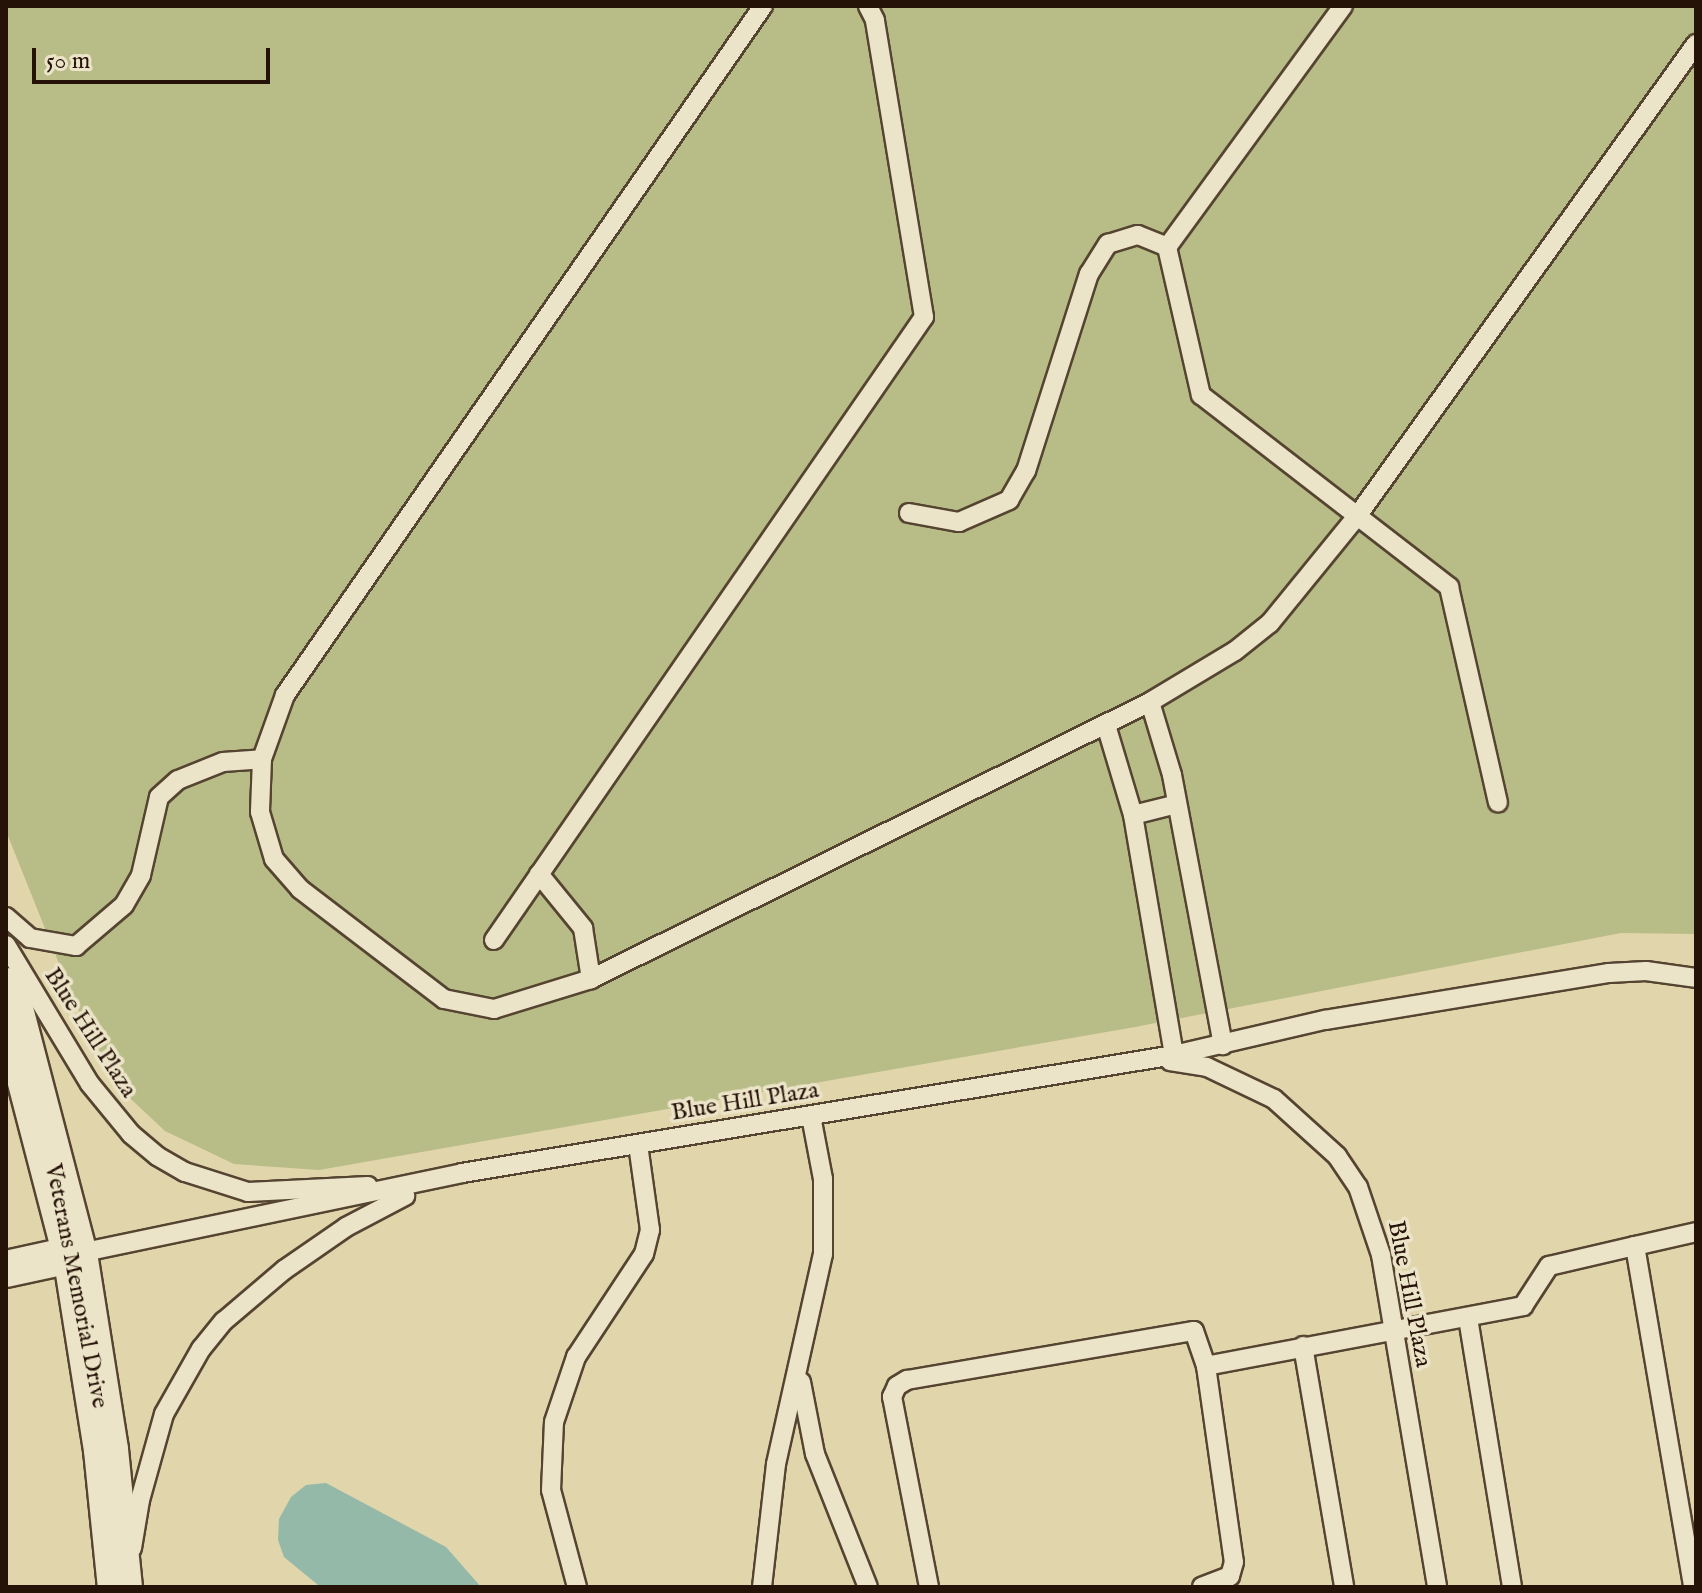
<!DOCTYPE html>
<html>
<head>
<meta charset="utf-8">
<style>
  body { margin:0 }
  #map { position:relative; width:1702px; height:1593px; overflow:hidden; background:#e1d5ab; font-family:"IM FELL English",serif }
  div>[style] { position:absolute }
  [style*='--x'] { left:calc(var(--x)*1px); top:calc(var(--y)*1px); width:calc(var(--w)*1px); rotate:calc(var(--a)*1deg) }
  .green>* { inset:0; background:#b8bc86 }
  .water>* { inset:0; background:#94b9a9 }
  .roads { filter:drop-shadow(2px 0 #554431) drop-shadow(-2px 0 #554431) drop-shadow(0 2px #554431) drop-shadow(0 -2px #554431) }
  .lane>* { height:18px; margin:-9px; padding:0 9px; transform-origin:9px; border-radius:9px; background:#ece4c8 }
  .street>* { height:36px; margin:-18px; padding:0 18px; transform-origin:18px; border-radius:18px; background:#ece4c8 }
  .secondary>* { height:44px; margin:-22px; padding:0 22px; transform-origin:22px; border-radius:22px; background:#ece4c8 }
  span { translate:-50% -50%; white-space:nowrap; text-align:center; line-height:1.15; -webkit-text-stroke:7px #ece4c8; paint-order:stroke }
  .street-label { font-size:24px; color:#261308 }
  .frame { position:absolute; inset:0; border:8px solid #261308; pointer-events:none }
  .scale { position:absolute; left:32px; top:48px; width:238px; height:36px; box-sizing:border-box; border:4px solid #261308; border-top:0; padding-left:10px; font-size:24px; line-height:28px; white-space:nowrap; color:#261308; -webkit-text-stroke:6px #ece4c8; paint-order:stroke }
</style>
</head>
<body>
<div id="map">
  <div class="green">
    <i style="clip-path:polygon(6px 6px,1696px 6px,1696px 934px,1621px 933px,1135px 1027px,319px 1170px,234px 1164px,165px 1131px,118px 1087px,74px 1001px,6px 831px)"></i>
  </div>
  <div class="water">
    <i style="clip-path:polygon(326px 1483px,446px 1547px,481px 1587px,318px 1585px,284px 1557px,278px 1540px,279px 1519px,291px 1497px,306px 1485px)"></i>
  </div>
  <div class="roads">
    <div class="lane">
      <i style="--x:763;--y:6;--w:839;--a:124.75"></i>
      <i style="--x:285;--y:695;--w:68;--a:109.8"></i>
      <i style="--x:262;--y:759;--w:53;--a:92.2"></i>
      <i style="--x:260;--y:812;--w:49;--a:73.4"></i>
      <i style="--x:274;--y:859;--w:40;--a:49"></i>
      <i style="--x:300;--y:889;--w:181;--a:37.4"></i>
      <i style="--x:444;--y:999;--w:51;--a:11.3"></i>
      <i style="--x:494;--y:1009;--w:102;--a:-17.2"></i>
      <i style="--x:591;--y:979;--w:624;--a:-26.36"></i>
      <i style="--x:1150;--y:702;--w:99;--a:-31"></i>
      <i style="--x:1235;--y:651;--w:45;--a:-38.7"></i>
      <i style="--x:1270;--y:623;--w:139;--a:-50.8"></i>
      <i style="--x:1358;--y:515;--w:580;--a:-54.34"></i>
      <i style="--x:1343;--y:6;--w:298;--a:126.1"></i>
      <i style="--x:1167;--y:247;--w:152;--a:77.1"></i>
      <i style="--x:1201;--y:395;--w:314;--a:37.7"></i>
      <i style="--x:1449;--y:587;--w:221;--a:77.2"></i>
      <i style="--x:909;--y:513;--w:51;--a:10.2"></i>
      <i style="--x:959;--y:522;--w:55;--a:-23.7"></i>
      <i style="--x:1009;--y:500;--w:34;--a:-60"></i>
      <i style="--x:1026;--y:471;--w:207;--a:-72.3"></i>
      <i style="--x:1089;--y:274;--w:36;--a:-58"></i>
      <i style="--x:1108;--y:244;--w:31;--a:-17"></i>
      <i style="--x:1138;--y:235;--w:31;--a:22"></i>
      <i style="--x:1150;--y:702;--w:76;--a:73.2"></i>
      <i style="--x:1172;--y:775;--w:275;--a:79.3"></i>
      <i style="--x:1106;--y:725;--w:94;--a:73.3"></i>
      <i style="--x:1133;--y:815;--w:243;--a:80.3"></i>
      <i style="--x:1133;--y:815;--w:45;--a:-14"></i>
      <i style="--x:539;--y:874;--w:70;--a:50.8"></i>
      <i style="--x:583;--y:928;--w:52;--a:81.1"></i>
      <i style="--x:6;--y:917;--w:32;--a:41"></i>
      <i style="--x:30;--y:938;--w:47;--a:9.9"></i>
      <i style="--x:76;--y:946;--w:63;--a:-40.5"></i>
      <i style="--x:124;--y:905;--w:34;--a:-60"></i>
      <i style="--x:141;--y:875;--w:80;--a:-77"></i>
      <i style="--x:159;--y:797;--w:25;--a:-42"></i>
      <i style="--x:178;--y:780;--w:48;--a:-21.8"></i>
      <i style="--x:223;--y:762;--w:39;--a:-4"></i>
      <i style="--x:494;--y:940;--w:757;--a:-55.39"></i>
      <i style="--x:924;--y:317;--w:301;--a:-99.4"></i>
      <i style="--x:875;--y:20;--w:16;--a:-117"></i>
      <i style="--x:6;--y:945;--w:162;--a:58.9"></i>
      <i style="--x:90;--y:1084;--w:65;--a:50.6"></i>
      <i style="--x:131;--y:1134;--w:34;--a:40"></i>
      <i style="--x:157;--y:1156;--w:32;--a:30"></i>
      <i style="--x:185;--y:1172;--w:66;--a:17.6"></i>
      <i style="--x:248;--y:1192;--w:120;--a:-2.9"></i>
      <i style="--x:1170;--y:1061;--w:37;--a:9"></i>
      <i style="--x:1207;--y:1067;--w:74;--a:25.5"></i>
      <i style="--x:1274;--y:1099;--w:85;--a:42.1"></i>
      <i style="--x:1337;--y:1156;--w:37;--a:56"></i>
      <i style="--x:1358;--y:1187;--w:72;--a:71.3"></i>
      <i style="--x:1381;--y:1255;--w:337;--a:80.4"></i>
      <i style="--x:1635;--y:1246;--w:63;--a:-12.9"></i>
      <i style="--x:75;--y:1254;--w:395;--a:-11.8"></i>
      <i style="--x:462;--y:1173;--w:722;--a:-9.41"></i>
      <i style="--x:1174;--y:1055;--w:155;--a:-13.1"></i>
      <i style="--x:1325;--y:1020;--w:288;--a:-9.4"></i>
      <i style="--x:1609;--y:973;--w:37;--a:-3"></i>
      <i style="--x:1646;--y:971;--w:50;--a:8"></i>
      <i style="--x:1468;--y:1318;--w:273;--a:80.7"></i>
      <i style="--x:1303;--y:1346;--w:244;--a:80.3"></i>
      <i style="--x:1206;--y:1366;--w:323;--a:-10.7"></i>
      <i style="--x:1523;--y:1306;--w:48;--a:-57"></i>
      <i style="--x:1549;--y:1266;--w:88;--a:-13.1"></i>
      <i style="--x:1635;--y:1246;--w:346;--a:80.3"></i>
      <i style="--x:801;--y:1382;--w:73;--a:79"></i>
      <i style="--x:815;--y:1454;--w:143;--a:68.3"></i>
      <i style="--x:132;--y:1548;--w:49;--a:-80.5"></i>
      <i style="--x:140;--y:1500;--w:89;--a:-74.4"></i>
      <i style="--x:164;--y:1414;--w:75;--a:-60.4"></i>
      <i style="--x:201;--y:1349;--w:36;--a:-51"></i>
      <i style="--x:224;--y:1321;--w:79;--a:-40.4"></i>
      <i style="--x:284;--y:1270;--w:75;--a:-34.7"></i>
      <i style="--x:346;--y:1227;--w:67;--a:-27.7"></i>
      <i style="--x:577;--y:1587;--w:100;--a:-105"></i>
      <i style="--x:551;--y:1490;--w:68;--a:-87.5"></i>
      <i style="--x:554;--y:1422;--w:69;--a:-71.3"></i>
      <i style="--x:576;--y:1357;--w:123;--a:-56.6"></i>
      <i style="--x:644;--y:1254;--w:25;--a:-76"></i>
      <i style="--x:650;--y:1230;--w:86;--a:-98"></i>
      <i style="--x:762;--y:1587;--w:124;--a:-83.5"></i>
      <i style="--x:776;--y:1464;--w:215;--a:-77.4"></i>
      <i style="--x:823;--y:1254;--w:75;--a:-90"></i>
      <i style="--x:823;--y:1179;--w:64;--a:-100.8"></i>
      <i style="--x:929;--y:1587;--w:194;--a:-101"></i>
      <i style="--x:892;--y:1397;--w:12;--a:-66"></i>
      <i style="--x:897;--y:1386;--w:12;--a:-31"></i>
      <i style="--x:907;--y:1380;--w:291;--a:-9.7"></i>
      <i style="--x:1194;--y:1331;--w:37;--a:71"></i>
      <i style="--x:1206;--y:1366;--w:198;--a:81.9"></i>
      <i style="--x:1234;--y:1562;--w:15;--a:106"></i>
      <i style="--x:1230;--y:1576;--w:30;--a:159"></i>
    </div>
    <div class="street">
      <i style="--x:6;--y:1269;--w:71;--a:-12.3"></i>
    </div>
    <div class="secondary">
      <i style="--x:6;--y:990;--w:273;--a:75.4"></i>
      <i style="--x:75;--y:1254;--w:198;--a:81"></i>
      <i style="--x:106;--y:1450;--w:138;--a:84.2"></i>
    </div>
  </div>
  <div class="street-label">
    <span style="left:90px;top:1033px;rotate:57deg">Blue Hill Plaza</span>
    <span style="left:745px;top:1102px;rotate:-9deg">Blue Hill Plaza</span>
    <span style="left:76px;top:1286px;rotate:79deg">Veterans Memorial Drive</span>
    <span style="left:1409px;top:1294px;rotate:79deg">Blue Hill Plaza</span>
  </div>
  <div class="frame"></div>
  <div class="scale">50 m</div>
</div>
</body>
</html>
